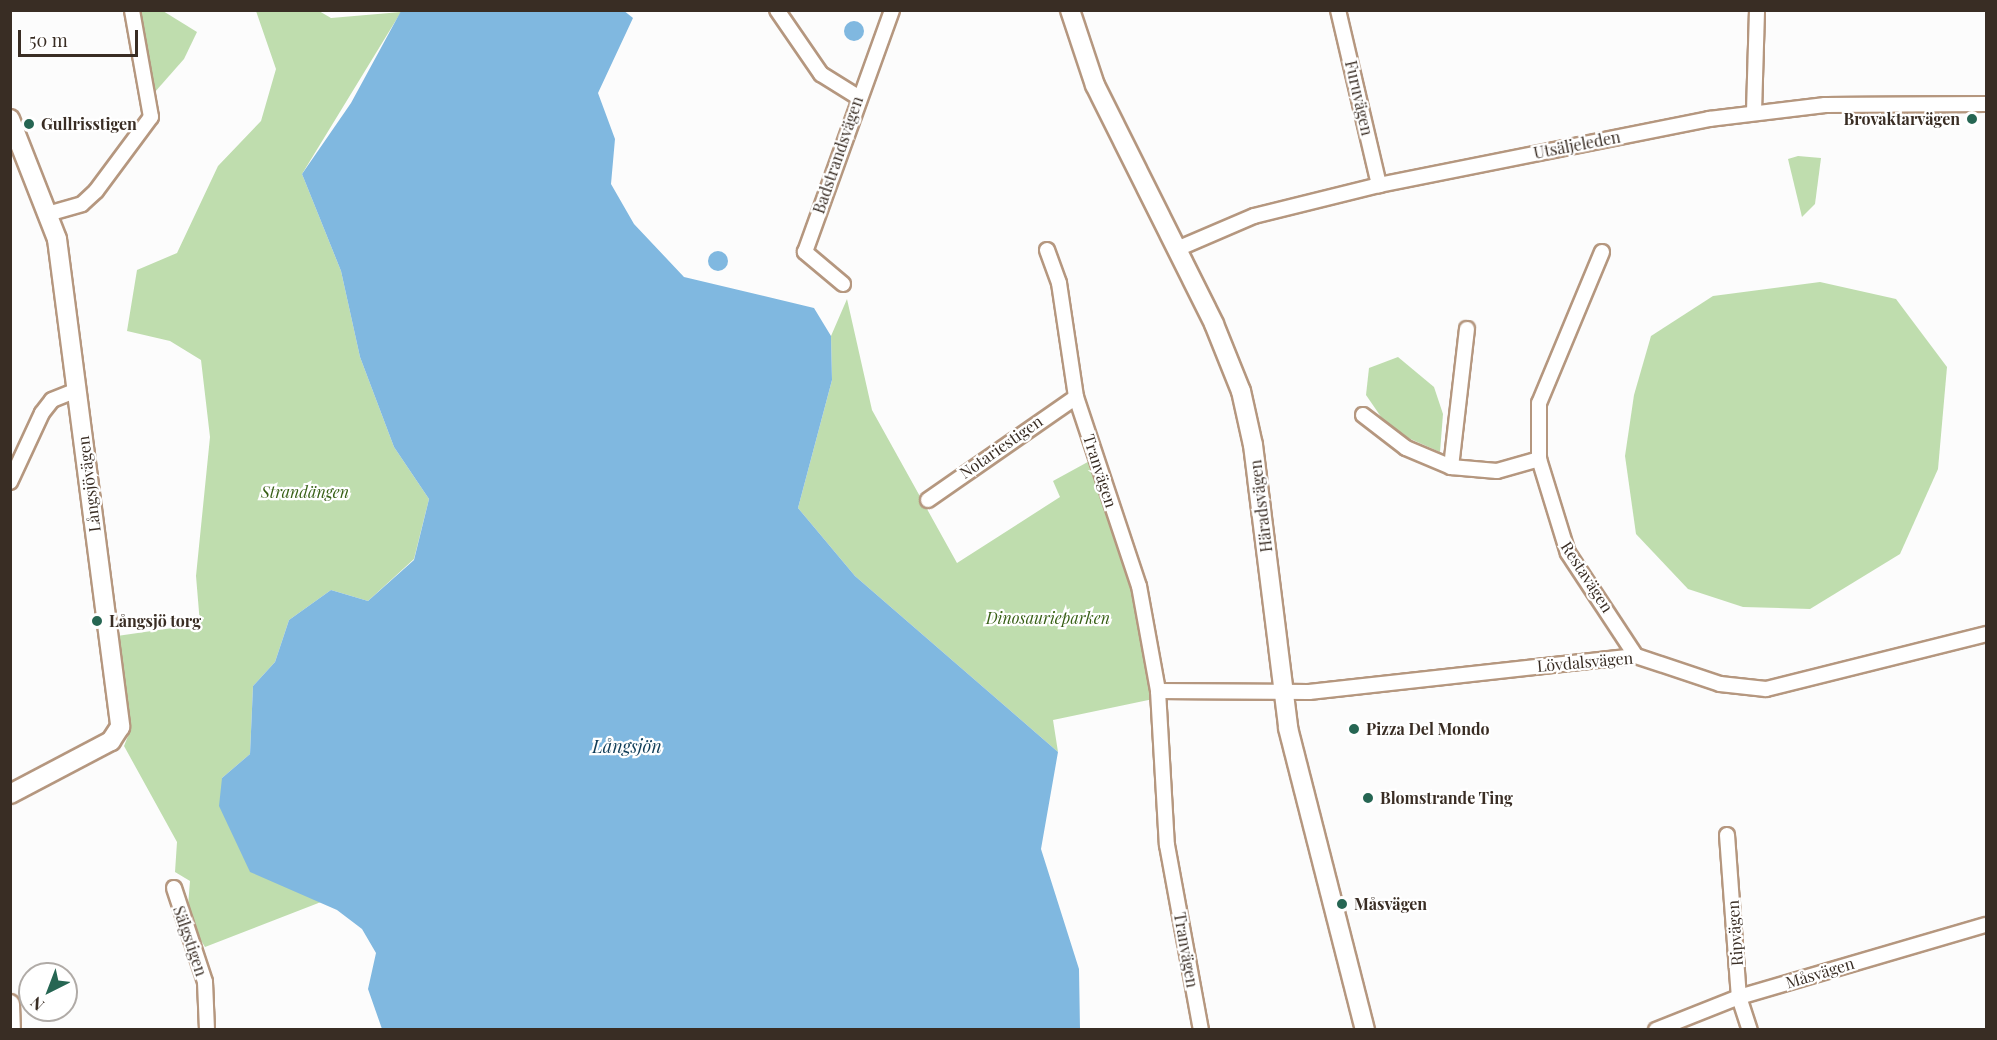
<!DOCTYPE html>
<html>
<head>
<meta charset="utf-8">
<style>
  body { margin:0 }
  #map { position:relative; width:1997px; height:1040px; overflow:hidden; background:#fcfcfc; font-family:"Playfair Display",serif }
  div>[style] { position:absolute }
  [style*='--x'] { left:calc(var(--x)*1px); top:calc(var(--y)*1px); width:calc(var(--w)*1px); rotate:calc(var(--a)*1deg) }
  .green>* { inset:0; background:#bfddae }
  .water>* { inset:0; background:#80b8e0 }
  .round { border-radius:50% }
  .roads { filter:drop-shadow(2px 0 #b5977f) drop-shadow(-2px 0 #b5977f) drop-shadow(0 2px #b5977f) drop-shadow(0 -2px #b5977f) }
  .minor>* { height:14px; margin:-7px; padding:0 7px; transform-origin:7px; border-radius:7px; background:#fff }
  .tertiary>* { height:18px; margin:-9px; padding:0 9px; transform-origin:9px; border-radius:9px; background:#fff }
  .dots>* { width:16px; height:16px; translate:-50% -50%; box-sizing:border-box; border:3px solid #fff; border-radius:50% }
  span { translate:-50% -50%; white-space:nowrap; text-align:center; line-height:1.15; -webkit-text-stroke:4.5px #fff; paint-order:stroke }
  .street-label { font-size:16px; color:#392d24 }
  .poi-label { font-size:16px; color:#392d24; font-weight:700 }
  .right { translate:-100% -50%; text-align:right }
  .left { translate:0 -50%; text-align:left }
  .park-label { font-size:16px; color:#375f15; font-style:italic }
  .water-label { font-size:18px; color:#103d58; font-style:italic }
  .frame { position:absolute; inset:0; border:12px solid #392d24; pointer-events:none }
  .north { position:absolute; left:18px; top:962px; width:60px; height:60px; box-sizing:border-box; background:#fff; border:2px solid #b0aba7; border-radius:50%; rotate:222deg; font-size:16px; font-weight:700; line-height:24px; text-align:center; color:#392d24 }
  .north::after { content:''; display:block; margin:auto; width:21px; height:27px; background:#266653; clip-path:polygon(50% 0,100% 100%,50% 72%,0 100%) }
  .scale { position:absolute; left:18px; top:30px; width:120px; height:27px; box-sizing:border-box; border:3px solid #392d24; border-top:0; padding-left:8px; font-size:18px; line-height:21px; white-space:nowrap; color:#392d24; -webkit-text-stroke:4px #fff; paint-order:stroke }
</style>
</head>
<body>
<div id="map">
  <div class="green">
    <i style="clip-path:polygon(132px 11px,163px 11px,197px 32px,184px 59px,147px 101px)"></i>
    <i style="clip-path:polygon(256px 11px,319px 11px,331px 18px,401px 12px,302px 174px,341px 271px,360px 357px,394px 447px,429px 499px,414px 559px,368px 601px,331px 590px,289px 620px,275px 662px,253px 686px,250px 754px,222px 778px,250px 871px,321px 902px,205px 947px,187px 918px,190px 881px,175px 872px,177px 842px,124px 746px,130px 731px,117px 636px,200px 624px,196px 576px,210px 437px,201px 360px,170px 341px,127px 331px,137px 270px,177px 253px,218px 166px,261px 121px,276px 69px)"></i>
    <i style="clip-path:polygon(1798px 156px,1821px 158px,1815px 204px,1802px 217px,1788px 159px)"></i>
    <i style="clip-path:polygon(1820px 282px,1896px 299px,1947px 367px,1938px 469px,1900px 554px,1810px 609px,1743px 607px,1688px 589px,1636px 534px,1625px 456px,1634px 395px,1651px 336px,1713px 296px)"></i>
    <i style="clip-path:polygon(847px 299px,872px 410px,957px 563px,1060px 497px,1053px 481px,1095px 458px,1139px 586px,1158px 698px,1053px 720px,1058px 752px,855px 576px,798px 508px,832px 380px,831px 336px)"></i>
    <i style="clip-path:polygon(1398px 357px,1434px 387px,1443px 414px,1440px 452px,1390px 430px,1366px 395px,1369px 368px)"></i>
  </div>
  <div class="water">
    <i style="clip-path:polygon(401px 11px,623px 10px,633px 18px,598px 93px,615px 139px,611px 184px,634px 224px,684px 277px,814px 308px,831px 336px,832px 380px,798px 508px,855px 576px,1058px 752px,1041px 849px,1079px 969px,1080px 1029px,382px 1029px,368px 989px,376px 953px,362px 929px,337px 910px,250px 872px,219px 806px,222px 778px,250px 754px,253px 686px,275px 662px,289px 620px,331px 590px,368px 601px,414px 560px,429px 499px,394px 447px,360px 357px,341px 271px,302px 174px,351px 103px)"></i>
    <i class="round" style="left:844px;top:21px;width:20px;height:20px"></i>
    <i class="round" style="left:708px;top:251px;width:20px;height:20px"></i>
  </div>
  <div class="roads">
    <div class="minor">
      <i style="--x:777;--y:10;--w:78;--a:55.5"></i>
      <i style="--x:821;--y:74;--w:44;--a:31.9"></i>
      <i style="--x:1338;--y:10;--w:180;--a:76.8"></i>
      <i style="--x:1754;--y:112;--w:102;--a:-88.3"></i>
      <i style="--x:51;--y:213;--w:32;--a:-16"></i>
      <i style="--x:82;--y:204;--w:19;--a:-43"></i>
      <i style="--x:96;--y:191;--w:92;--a:-53.4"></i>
      <i style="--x:151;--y:117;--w:109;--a:-100.1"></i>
      <i style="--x:1177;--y:249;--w:84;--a:-23.2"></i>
      <i style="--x:1254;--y:216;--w:129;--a:-13.9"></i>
      <i style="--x:1379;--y:185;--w:337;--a:-11.3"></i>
      <i style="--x:1709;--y:119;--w:117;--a:-6.9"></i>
      <i style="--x:1825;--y:105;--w:161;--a:-0.4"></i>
      <i style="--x:1047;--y:250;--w:35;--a:70"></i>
      <i style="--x:1059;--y:283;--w:115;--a:81.5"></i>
      <i style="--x:1076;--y:397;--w:199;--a:71.6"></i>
      <i style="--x:1139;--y:586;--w:107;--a:79.7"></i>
      <i style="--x:1158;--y:691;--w:154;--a:86.7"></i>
      <i style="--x:1167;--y:845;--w:188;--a:79.6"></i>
      <i style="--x:1602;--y:252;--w:164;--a:112.6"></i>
      <i style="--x:1539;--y:403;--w:56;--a:90"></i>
      <i style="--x:1539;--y:459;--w:98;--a:72.9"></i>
      <i style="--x:1568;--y:553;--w:123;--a:56.6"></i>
      <i style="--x:843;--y:284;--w:50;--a:-139.9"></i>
      <i style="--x:805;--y:252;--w:257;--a:-70.2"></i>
      <i style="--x:1363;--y:415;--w:54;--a:37.5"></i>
      <i style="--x:1406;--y:448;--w:49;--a:22.9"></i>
      <i style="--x:1451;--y:467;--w:46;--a:5"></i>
      <i style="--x:1497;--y:471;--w:44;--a:-15.9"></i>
      <i style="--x:1451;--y:467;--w:139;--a:-83.4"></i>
      <i style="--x:10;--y:482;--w:76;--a:-65.1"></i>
      <i style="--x:42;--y:413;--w:16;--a:-52"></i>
      <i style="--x:52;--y:400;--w:27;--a:-22"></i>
      <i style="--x:928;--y:500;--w:180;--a:-34.8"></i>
      <i style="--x:1158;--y:691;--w:151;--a:0.4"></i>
      <i style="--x:1309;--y:692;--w:329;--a:-6.3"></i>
      <i style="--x:1636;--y:656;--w:89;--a:18.4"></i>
      <i style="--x:1720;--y:684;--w:46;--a:6.2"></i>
      <i style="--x:1766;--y:689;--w:227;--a:-14"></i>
      <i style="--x:1727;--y:835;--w:162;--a:85.8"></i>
      <i style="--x:1739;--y:997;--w:35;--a:72"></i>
      <i style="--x:174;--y:888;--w:99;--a:71.7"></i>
      <i style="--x:205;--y:982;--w:48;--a:87.6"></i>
      <i style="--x:1656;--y:1030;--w:89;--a:-21.7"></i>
      <i style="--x:1739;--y:997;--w:257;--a:-16.3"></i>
    </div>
    <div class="tertiary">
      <i style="--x:1070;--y:10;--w:79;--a:71.6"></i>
      <i style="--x:1095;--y:85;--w:267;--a:63.5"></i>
      <i style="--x:1214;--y:324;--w:72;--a:68.1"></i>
      <i style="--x:1241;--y:391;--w:55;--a:77.5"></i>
      <i style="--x:1253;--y:445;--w:285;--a:82.9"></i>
      <i style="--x:1288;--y:728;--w:312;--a:75.7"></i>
      <i style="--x:10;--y:119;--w:129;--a:68.6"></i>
      <i style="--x:57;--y:239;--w:492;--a:82.6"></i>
      <i style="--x:120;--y:727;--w:17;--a:123"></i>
      <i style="--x:111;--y:741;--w:114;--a:152.3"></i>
      <i style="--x:10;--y:1004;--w:26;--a:88"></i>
    </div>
  </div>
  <div class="dots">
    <i style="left:1972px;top:119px;background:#266653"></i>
    <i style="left:29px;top:124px;background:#266653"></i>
    <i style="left:97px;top:621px;background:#266653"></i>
    <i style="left:1354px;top:729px;background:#266653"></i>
    <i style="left:1368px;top:798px;background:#266653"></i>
    <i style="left:1342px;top:904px;background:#266653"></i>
  </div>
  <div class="street-label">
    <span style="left:1359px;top:98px;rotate:77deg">Furuvägen</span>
    <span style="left:1577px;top:145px;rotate:-11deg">Utsäljeleden</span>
    <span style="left:838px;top:155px;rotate:-71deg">Badstrandsvägen</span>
    <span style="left:1001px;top:447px;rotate:-35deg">Notariestigen</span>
    <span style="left:1100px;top:471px;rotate:72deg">Tranvägen</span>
    <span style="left:89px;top:484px;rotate:-97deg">Långsjövägen</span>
    <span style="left:1261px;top:506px;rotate:-97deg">Häradsvägen</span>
    <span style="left:1587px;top:577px;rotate:57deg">Restavägen</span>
    <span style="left:1585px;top:662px;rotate:-5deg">Lövdalsvägen</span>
    <span style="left:1735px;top:933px;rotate:-94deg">Ripvägen</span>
    <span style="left:190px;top:941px;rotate:71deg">Sälgstigen</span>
    <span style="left:1186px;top:950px;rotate:80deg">Tranvägen</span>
    <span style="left:1820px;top:973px;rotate:-17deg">Måsvägen</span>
  </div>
  <div class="poi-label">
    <span class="right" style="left:1960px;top:119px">Brovaktarvägen</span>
    <span class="left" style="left:41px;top:124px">Gullrisstigen</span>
    <span class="left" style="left:109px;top:621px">Långsjö torg</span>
    <span class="left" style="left:1366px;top:729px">Pizza Del Mondo</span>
    <span class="left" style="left:1380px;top:798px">Blomstrande Ting</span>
    <span class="left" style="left:1354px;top:904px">Måsvägen</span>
  </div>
  <div class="park-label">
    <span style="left:305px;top:492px">Strandängen</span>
    <span style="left:1048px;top:618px">Dinosaurieparken</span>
  </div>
  <div class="water-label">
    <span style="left:627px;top:746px">Långsjön</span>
  </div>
  <div class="frame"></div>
  <div class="north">N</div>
  <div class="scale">50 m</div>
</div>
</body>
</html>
